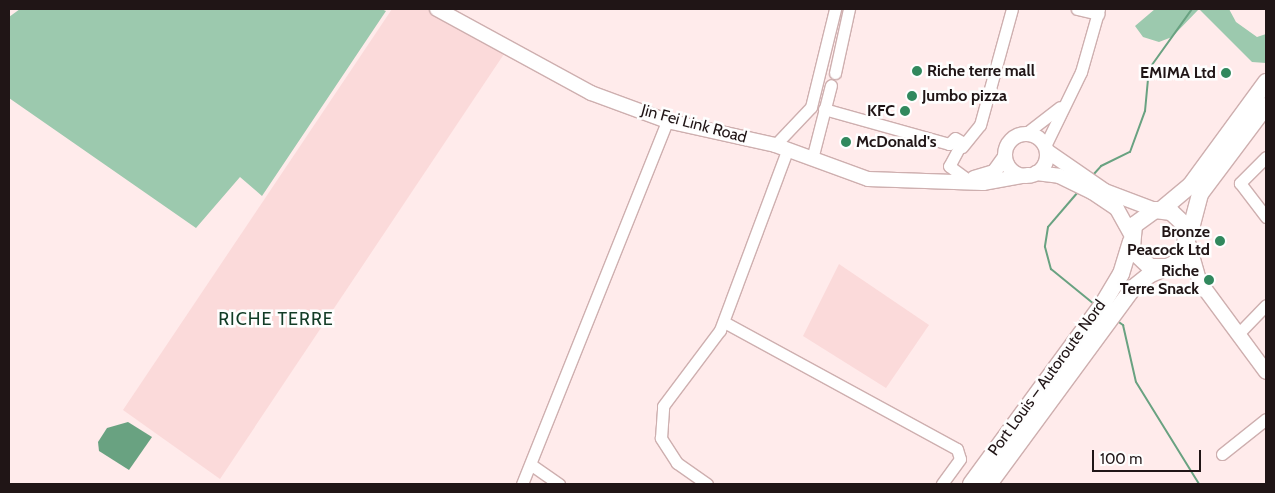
<!DOCTYPE html>
<html>
<head>
<meta charset="utf-8">
<style>
  body { margin:0 }
  #map { position:relative; width:1275px; height:493px; overflow:hidden; background:#ffebeb; font-family:Cabin,sans-serif }
  div>[style] { position:absolute }
  [style*='--x'] { left:calc(var(--x)*1px); top:calc(var(--y)*1px); width:calc(var(--w)*1px); rotate:calc(var(--a)*1deg) }
  .built>* { inset:0; background:#fbdada }
  .green>* { inset:0; background:#9cc9ae }
  .water>* { inset:0; background:#69a281 }
  .stream>* { height:2px; margin:-1px; padding:0 1px; transform-origin:1px; border-radius:1px; background:#69a281 }
  .roads { filter:drop-shadow(1px 0 #ceafaf) drop-shadow(-1px 0 #ceafaf) drop-shadow(0 1px #ceafaf) drop-shadow(0 -1px #ceafaf) }
  .minor>* { height:11px; margin:-5.5px; padding:0 5.5px; transform-origin:5.5px; border-radius:5.5px; background:#fff }
  .major>* { height:14px; margin:-7px; padding:0 7px; transform-origin:7px; border-radius:7px; background:#fff }
  .major>.ring { margin:-7px; padding:0; box-sizing:content-box; background:none; border:14px solid #fff; border-radius:50% }
  .highway>* { height:16px; margin:-8px; padding:0 8px; transform-origin:8px; border-radius:8px; background:#fff }
  .dots>* { width:14px; height:14px; translate:-50% -50%; box-sizing:border-box; border:2px solid #fefefe; border-radius:50% }
  span { translate:-50% -50%; white-space:nowrap; text-align:center; line-height:1.15; -webkit-text-stroke:5px #fefefe; paint-order:stroke }
  .poi-label { font-size:16px; color:#201516; font-weight:700 }
  .left { translate:0 -50%; text-align:left }
  .right { translate:-100% -50%; text-align:right }
  .street-label { font-size:16px; color:#201516 }
  .neighbourhood-label { font-size:18px; color:#123c26; letter-spacing:1px }
  .frame { position:absolute; inset:0; border:10px solid #201516; pointer-events:none }
  .scale { position:absolute; left:1092px; top:450px; width:109px; height:22px; box-sizing:border-box; border:2px solid #201516; border-top:0; padding-left:6px; font-size:15px; line-height:18px; white-space:nowrap; color:#201516; -webkit-text-stroke:4px #fefefe; paint-order:stroke }
</style>
</head>
<body>
<div id="map">
  <div class="built">
    <i style="clip-path:polygon(392px 9px,428px 9px,508px 48px,220px 479px,123px 410px)"></i>
    <i style="clip-path:polygon(839px 264px,929px 325px,886px 388px,803px 336px)"></i>
  </div>
  <div class="green">
    <i style="clip-path:polygon(20px 9px,381px 9px,386px 11px,262px 196px,240px 177px,196px 228px,9px 98px,9px 17px)"></i>
    <i style="clip-path:polygon(1155px 9px,1229px 9px,1236px 22px,1257px 37px,1266px 34px,1266px 63px,1252px 62px,1199px 9px,1172px 37px,1159px 42px,1143px 37px,1135px 26px)"></i>
  </div>
  <div class="water">
    <i style="clip-path:polygon(128px 422px,152px 437px,129px 470px,99px 451px,98px 442px,107px 428px)"></i>
  </div>
  <div class="stream">
    <i style="--x:1093;--y:175;--w:12;--a:-48"></i>
    <i style="--x:1101;--y:166;--w:32;--a:-26"></i>
    <i style="--x:1130;--y:152;--w:44;--a:-69.9"></i>
    <i style="--x:1145;--y:111;--w:42;--a:-84.6"></i>
    <i style="--x:1149;--y:69;--w:74;--a:-54.4"></i>
    <i style="--x:1078;--y:192;--w:46;--a:130.6"></i>
    <i style="--x:1048;--y:227;--w:20;--a:99"></i>
    <i style="--x:1045;--y:247;--w:23;--a:75"></i>
    <i style="--x:1051;--y:269;--w:55;--a:39.1"></i>
    <i style="--x:1116;--y:320;--w:9;--a:36"></i>
    <i style="--x:1123;--y:325;--w:58;--a:77.2"></i>
    <i style="--x:1136;--y:382;--w:120;--a:58.3"></i>
  </div>
  <div class="roads">
    <div class="minor">
      <i style="--x:1077;--y:9;--w:22;--a:13"></i>
      <i style="--x:835;--y:73;--w:66;--a:-77.7"></i>
      <i style="--x:824;--y:109;--w:130;--a:15.6"></i>
      <i style="--x:1025;--y:134;--w:44;--a:-37.6"></i>
      <i style="--x:949;--y:144;--w:8;--a:-45"></i>
      <i style="--x:955;--y:138;--w:8;--a:30"></i>
      <i style="--x:962;--y:142;--w:27;--a:118"></i>
      <i style="--x:949;--y:166;--w:24;--a:36"></i>
      <i style="--x:775;--y:145;--w:52;--a:-46.5"></i>
      <i style="--x:811;--y:107;--w:101;--a:-76.2"></i>
      <i style="--x:1045;--y:146;--w:82;--a:-64.1"></i>
      <i style="--x:1081;--y:72;--w:66;--a:-74.1"></i>
      <i style="--x:962;--y:147;--w:28;--a:-51"></i>
      <i style="--x:980;--y:125;--w:120;--a:-74.6"></i>
      <i style="--x:1266;--y:157;--w:37;--a:135"></i>
      <i style="--x:1240;--y:183;--w:43;--a:52.6"></i>
      <i style="--x:812;--y:159;--w:76;--a:-75.6"></i>
      <i style="--x:724;--y:322;--w:265;--a:28.6"></i>
      <i style="--x:957;--y:449;--w:10;--a:73"></i>
      <i style="--x:960;--y:459;--w:31;--a:126"></i>
      <i style="--x:1238;--y:334;--w:40;--a:-46"></i>
      <i style="--x:1222;--y:454;--w:56;--a:-38.5"></i>
      <i style="--x:533;--y:466;--w:32;--a:35"></i>
      <i style="--x:522;--y:484;--w:391;--a:-68.2"></i>
      <i style="--x:707;--y:484;--w:37;--a:-145"></i>
      <i style="--x:677;--y:463;--w:30;--a:-123"></i>
      <i style="--x:661;--y:438;--w:32;--a:-86"></i>
      <i style="--x:663;--y:406;--w:95;--a:-53.1"></i>
      <i style="--x:720;--y:330;--w:191;--a:-69.5"></i>
    </div>
    <div class="major">
      <i style="--x:437;--y:9;--w:175;--a:28.6"></i>
      <i style="--x:591;--y:93;--w:81;--a:20.2"></i>
      <i style="--x:667;--y:121;--w:111;--a:12.5"></i>
      <i style="--x:775;--y:145;--w:99;--a:20.1"></i>
      <i style="--x:868;--y:179;--w:115;--a:2"></i>
      <i style="--x:983;--y:183;--w:46;--a:-10.1"></i>
      <i class="ring" style="left:1005px;top:134px;width:28px;height:28px"></i>
      <i style="--x:1047;--y:151;--w:70;--a:34.6"></i>
      <i style="--x:1105;--y:191;--w:53;--a:20.8"></i>
      <i style="--x:1036;--y:173;--w:23;--a:7"></i>
      <i style="--x:1059;--y:176;--w:37;--a:26"></i>
      <i style="--x:1092;--y:192;--w:30;--a:34"></i>
      <i style="--x:1117;--y:209;--w:29;--a:61"></i>
      <i style="--x:974;--y:178;--w:21;--a:-17"></i>
      <i style="--x:994;--y:172;--w:19;--a:-54"></i>
      <i style="--x:1189;--y:245;--w:37;--a:74"></i>
      <i style="--x:1199;--y:281;--w:113;--a:53.6"></i>
    </div>
    <div class="highway">
      <i style="--x:1161;--y:210;--w:38;--a:-40"></i>
      <i style="--x:1190;--y:186;--w:129;--a:-53.8"></i>
      <i style="--x:1189;--y:236;--w:43;--a:-75.3"></i>
      <i style="--x:1200;--y:194;--w:110;--a:-53.1"></i>
      <i style="--x:971;--y:484;--w:225;--a:-53.8"></i>
      <i style="--x:1104;--y:302;--w:33;--a:-59"></i>
      <i style="--x:1121;--y:274;--w:34;--a:-73"></i>
      <i style="--x:989;--y:484;--w:242;--a:-53.7"></i>
      <i style="--x:1132;--y:289;--w:22;--a:-39"></i>
      <i style="--x:1149;--y:275;--w:27;--a:-24"></i>
      <i style="--x:1174;--y:264;--w:15;--a:-42"></i>
      <i style="--x:1185;--y:254;--w:28;--a:-88"></i>
      <i style="--x:1186;--y:226;--w:21;--a:-137"></i>
      <i style="--x:1171;--y:212;--w:16;--a:-173"></i>
      <i style="--x:1155;--y:210;--w:26;--a:144"></i>
      <i style="--x:1134;--y:225;--w:25;--a:95"></i>
      <i style="--x:1132;--y:250;--w:25;--a:43"></i>
      <i style="--x:1150;--y:267;--w:17;--a:0"></i>
    </div>
  </div>
  <div class="dots">
    <i style="left:917px;top:71px;background:#31885d"></i>
    <i style="left:1226px;top:73px;background:#31885d"></i>
    <i style="left:912px;top:96px;background:#31885d"></i>
    <i style="left:905px;top:111px;background:#31885d"></i>
    <i style="left:846px;top:142px;background:#31885d"></i>
    <i style="left:1220px;top:241px;background:#31885d"></i>
    <i style="left:1209px;top:280px;background:#31885d"></i>
  </div>
  <div class="poi-label">
    <span class="left" style="left:927px;top:71px">Riche terre mall</span>
    <span class="right" style="left:1216px;top:73px">EMIMA Ltd</span>
    <span class="left" style="left:922px;top:96px">Jumbo pizza</span>
    <span class="right" style="left:895px;top:111px">KFC</span>
    <span class="left" style="left:856px;top:142px">McDonald's</span>
    <span class="right" style="left:1210px;top:241px">Bronze<br>Peacock Ltd</span>
    <span class="right" style="left:1199px;top:280px">Riche<br>Terre Snack</span>
  </div>
  <div class="street-label">
    <span style="left:694px;top:124px;rotate:15deg">Jin Fei Link Road</span>
    <span style="left:1047px;top:378px;rotate:-54deg">Port Louis – Autoroute Nord</span>
  </div>
  <div class="neighbourhood-label">
    <span style="left:276px;top:319px">RICHE TERRE</span>
  </div>
  <div class="frame"></div>
  <div class="scale">100 m</div>
</div>
</body>
</html>
